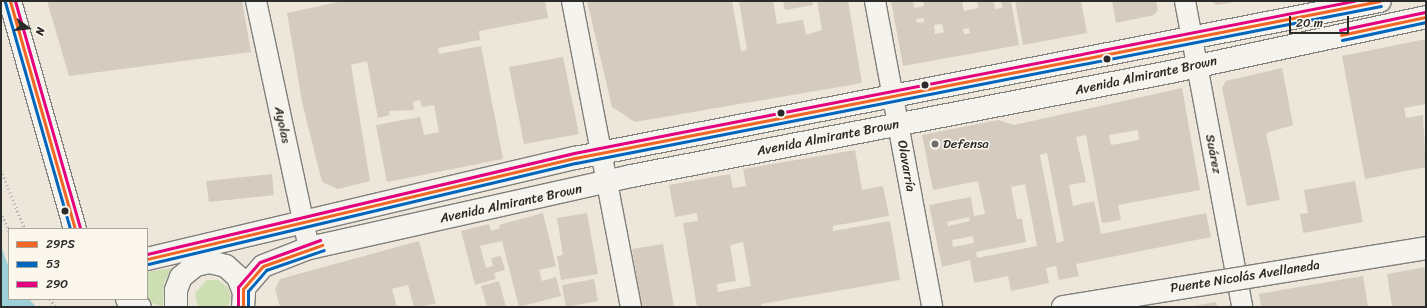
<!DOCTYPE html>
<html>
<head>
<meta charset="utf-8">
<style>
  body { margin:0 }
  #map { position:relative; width:1427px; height:308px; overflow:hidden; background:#ede6db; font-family:Sriracha,sans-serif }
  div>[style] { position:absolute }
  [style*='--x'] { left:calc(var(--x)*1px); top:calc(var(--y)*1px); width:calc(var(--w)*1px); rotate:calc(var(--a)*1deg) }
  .green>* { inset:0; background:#cedeb3 }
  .water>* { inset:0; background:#9cd0d8 }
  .building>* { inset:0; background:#d5ccbf }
  .path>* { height:2.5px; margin-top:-1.25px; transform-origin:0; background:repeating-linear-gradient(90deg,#b0aeab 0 1px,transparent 0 4px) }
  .roads { filter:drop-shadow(1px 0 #827f7a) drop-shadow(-1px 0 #827f7a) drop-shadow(0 1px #827f7a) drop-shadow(0 -1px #827f7a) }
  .street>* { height:20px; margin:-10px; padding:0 10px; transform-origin:10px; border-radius:10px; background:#f5f3ee }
  .secondary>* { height:22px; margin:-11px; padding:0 11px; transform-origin:11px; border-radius:11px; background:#f5f3ee }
  .bridges { filter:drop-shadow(1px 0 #827f7a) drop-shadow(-1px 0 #827f7a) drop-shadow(0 1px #827f7a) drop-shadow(0 -1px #827f7a) }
  .secondary-bridge>* { height:22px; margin:-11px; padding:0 11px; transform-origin:11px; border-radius:11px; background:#f5f3ee }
  .bus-1>* { height:3px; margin:-1.5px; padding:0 1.5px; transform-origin:1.5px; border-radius:1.5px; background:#f26522 }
  .bus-2>* { height:3px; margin:-1.5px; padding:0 1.5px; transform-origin:1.5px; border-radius:1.5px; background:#0065bd }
  .bus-3>* { height:3px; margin:-1.5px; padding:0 1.5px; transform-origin:1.5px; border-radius:1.5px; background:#e5007d }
  .dots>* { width:11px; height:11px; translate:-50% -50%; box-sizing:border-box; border:2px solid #fbf7ec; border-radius:50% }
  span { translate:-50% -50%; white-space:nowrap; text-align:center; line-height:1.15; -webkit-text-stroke:3px #fbf7ec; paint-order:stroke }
  .street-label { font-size:13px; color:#2b2b2b }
  .poi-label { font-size:13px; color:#2b2b2b }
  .left { translate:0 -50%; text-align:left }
  .frame { position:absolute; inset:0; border:2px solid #2b2b2b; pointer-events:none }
  .legend { position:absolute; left:8px; top:228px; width:140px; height:72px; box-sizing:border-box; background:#fbf7ec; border:1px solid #a8a59f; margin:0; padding:5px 7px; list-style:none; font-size:12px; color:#2b2b2b }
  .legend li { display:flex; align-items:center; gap:8px; height:20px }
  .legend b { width:20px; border:1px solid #a8a59f }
  .north { position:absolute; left:8px; top:8px; width:40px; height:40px; -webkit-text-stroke:3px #fbf7ec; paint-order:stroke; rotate:105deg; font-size:11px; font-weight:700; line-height:16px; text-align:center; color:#2b2b2b }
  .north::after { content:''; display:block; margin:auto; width:14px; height:18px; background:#2b2b2b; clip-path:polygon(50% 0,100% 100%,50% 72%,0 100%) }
  .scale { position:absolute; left:1289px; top:16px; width:60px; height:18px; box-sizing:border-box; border:2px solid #2b2b2b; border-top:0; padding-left:5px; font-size:12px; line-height:14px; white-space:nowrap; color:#2b2b2b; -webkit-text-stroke:3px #fbf7ec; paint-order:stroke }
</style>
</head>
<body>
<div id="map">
  <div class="green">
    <i style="clip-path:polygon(172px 268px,164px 283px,163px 307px,142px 299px,147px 299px,147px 272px)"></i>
    <i style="clip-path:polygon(207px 280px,218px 280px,228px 287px,231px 297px,228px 307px,198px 307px,195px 293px)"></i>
  </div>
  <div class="water">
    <i style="clip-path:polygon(1px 246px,9px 268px,9px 299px,29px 299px,36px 307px,1px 307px)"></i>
  </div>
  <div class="building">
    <i style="clip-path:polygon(47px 1px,242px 1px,251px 52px,69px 76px)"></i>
    <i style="clip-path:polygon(343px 1px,545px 1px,548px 18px,479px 31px,480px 40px,438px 48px,439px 54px,481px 46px,503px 159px,387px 182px,376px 125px,420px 117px,424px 135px,439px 132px,434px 105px,422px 107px,420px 100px,413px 102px,414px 110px,389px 111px,390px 115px,378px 118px,367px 61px,351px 65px,370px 181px,338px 189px,322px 182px,302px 102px,287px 13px)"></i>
    <i style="clip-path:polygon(587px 1px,732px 1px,741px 51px,747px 50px,739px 1px,773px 1px,777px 24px,803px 20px,806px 35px,822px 30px,817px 1px,848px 1px,862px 83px,635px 122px,612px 107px)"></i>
    <i style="clip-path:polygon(783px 1px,812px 1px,813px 5px,785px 10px)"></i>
    <i style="clip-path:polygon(evenodd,891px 1px,913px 1px,914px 8px,924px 6px,923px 1px,962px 1px,964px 11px,978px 8px,977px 1px,994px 1px,995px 9px,1002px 8px,1001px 1px,1011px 1px,1019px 45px,903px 66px,891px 1px,924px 18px,924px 22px,917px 23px,916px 19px,924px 18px,891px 1px,942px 24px,944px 32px,935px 34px,934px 25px,942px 24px,891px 1px,969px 28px,970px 33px,964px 34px,963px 29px,969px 28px)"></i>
    <i style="clip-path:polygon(1015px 1px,1081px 1px,1087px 33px,1023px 45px)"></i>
    <i style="clip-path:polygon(1112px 1px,1156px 1px,1158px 10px,1154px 15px,1116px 23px)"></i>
    <i style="clip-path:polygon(1210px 1px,1234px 1px,1234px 2px,1217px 5px)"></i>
    <i style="clip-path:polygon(1426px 39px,1426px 104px,1404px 108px,1406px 118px,1423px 115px,1426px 167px,1365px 179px,1342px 56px)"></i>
    <i style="clip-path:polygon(563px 57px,579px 134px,524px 144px,509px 67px)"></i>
    <i style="clip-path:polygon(1282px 68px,1293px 125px,1266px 133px,1280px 200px,1247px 206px,1222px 88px,1226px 81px)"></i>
    <i style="clip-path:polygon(evenodd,1182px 88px,1200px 190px,1118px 205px,1121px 220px,1102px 223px,1086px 135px,1076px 137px,1086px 182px,1069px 185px,1073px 206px,1094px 201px,1101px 234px,1206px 213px,1211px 237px,1076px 264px,1079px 276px,1059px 280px,1056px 266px,1046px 268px,1049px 283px,1011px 291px,1008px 276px,974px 283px,970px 260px,942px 267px,929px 205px,971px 197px,974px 216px,985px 214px,978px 181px,933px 190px,922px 135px,998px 120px,1014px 125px,1182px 88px,1138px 130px,1139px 140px,1111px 145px,1109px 135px,1138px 130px,1182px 88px,1047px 153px,1064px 241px,1057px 243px,1040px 155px,1047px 153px,1182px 88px,1025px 184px,1037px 246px,977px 258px,976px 252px,1026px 242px,1022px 219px,1017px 219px,1011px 187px,1025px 184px,1182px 88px,969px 217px,970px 221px,948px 226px,947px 222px,969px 217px,1182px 88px,973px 236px,974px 243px,953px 247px,952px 240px,973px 236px)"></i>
    <i style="clip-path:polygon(evenodd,855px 150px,862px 190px,883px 186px,889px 216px,833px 226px,833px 231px,890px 221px,900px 280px,761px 304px,762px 307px,697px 307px,683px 223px,698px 221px,697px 213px,675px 217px,669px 185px,730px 174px,733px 188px,746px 186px,743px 169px,855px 150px,743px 242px,751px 286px,718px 292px,717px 284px,736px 281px,730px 245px,743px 242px)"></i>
    <i style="clip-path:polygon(272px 174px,274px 195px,209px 202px,206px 181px)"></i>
    <i style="clip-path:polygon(1355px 181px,1363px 222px,1303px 233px,1300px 214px,1308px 213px,1304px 190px)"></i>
    <i style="clip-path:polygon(543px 213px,556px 266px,539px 270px,542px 281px,556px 277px,561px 296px,519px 307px,502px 241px,480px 246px,486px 268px,493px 266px,491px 258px,501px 256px,505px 270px,494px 273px,496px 279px,475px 285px,461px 231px,489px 224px,491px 231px,500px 228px,499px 225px)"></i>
    <i style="clip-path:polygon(587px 213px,598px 274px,561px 280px,557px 256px,563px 255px,557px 218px)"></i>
    <i style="clip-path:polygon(419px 241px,436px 304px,414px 307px,408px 285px,392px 289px,397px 307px,280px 307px,275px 289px,280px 279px)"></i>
    <i style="clip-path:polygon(663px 244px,674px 307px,642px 307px,632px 249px)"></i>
    <i style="clip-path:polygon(1426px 267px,1426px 307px,1392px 307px,1387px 274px)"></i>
    <i style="clip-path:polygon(1363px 276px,1368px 307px,1261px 307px,1259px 294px)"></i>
    <i style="clip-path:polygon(594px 279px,598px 301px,566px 307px,562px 285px)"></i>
    <i style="clip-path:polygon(499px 281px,506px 307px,487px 307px,481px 286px)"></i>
    <i style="clip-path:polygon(1216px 302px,1217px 307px,1193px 307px,1193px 306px)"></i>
  </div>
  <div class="path">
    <i style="--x:1;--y:170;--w:64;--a:67.9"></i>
    <i style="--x:1;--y:212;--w:21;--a:67"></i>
    <i style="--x:50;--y:299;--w:10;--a:53"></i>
  </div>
  <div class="roads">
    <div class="street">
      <i style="--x:256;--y:1;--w:253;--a:77.9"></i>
      <i style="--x:572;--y:1;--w:312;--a:79.1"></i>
      <i style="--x:875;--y:1;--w:311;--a:79.4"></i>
      <i style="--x:1185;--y:1;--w:311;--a:79.4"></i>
    </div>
    <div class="secondary">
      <i style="--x:10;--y:1;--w:237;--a:74.1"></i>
      <i style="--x:147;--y:259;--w:440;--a:-13.3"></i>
      <i style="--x:575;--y:158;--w:820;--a:-11.04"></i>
      <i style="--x:243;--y:289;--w:30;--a:-49"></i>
      <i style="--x:263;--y:266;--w:49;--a:-21.4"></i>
      <i style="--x:309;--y:248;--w:330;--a:-12.6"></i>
      <i style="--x:631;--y:176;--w:549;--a:-10.92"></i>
      <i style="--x:1170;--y:72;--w:262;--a:-12.1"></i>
      <i style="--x:127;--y:299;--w:15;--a:32"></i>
      <i style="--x:176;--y:307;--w:17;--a:-90"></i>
      <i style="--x:176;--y:290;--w:14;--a:-69"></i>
      <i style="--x:181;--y:277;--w:19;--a:-39"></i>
      <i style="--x:196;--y:265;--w:14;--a:-12"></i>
      <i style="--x:210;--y:262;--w:16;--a:14"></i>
      <i style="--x:226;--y:266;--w:16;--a:43"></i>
      <i style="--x:238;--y:277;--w:17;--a:69"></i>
      <i style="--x:244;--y:293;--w:14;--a:94"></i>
    </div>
  </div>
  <div class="bridges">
    <div class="secondary-bridge">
      <i style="--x:1063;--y:307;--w:368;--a:-9.2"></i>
    </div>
  </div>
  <div class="bus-1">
    <i style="--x:10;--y:1;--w:237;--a:74.1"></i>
    <i style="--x:1341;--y:35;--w:87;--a:-12"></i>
    <i style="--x:147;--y:259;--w:440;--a:-13.3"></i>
    <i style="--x:575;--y:158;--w:820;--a:-11.04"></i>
    <i style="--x:243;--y:307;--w:18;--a:-90"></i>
    <i style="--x:243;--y:289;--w:30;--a:-49"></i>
    <i style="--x:263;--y:266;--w:63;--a:-19.6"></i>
  </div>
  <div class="bus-2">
    <i style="--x:5;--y:2;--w:236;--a:74"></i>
    <i style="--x:1342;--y:40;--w:86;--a:-12.1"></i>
    <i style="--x:148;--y:264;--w:440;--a:-13.3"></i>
    <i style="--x:576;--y:163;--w:820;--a:-11.04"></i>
    <i style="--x:248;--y:307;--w:16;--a:-90"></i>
    <i style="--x:248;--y:291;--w:28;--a:-49"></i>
    <i style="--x:266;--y:270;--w:61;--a:-19"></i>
  </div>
  <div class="bus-3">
    <i style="--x:15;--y:1;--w:236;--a:74"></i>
    <i style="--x:1340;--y:30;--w:87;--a:-12"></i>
    <i style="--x:147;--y:254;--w:439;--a:-13.3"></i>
    <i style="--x:574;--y:153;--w:795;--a:-11.03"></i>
    <i style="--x:238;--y:307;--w:20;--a:-90"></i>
    <i style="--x:238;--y:287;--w:33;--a:-49"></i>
    <i style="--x:260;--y:262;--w:64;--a:-20.1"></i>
  </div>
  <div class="dots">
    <i style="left:1107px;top:59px;background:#2b2b2b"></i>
    <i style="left:925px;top:85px;background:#2b2b2b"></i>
    <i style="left:781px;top:113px;background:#2b2b2b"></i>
    <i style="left:935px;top:144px;background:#6f6c69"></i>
    <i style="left:65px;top:211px;background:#2b2b2b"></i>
  </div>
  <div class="street-label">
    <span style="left:1146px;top:76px;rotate:-12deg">Avenida Almirante Brown</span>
    <span style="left:282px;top:125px;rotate:78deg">Ayolas</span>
    <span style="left:828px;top:138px;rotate:-11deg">Avenida Almirante Brown</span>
    <span style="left:1213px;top:154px;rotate:79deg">Suárez</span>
    <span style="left:906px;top:166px;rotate:80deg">Olavarría</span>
    <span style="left:511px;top:204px;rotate:-12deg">Avenida Almirante Brown</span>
    <span style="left:1245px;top:277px;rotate:-9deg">Puente Nicolás Avellaneda</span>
  </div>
  <div class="poi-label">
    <span class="left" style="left:943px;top:144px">Defensa</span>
  </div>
  <div class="frame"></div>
  <ul class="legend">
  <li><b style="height:5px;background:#f26522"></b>29PS</li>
  <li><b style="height:5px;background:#0065bd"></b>53</li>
  <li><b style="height:5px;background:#e5007d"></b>29O</li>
  </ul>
  <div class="north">N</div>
  <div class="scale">20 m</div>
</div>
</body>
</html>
